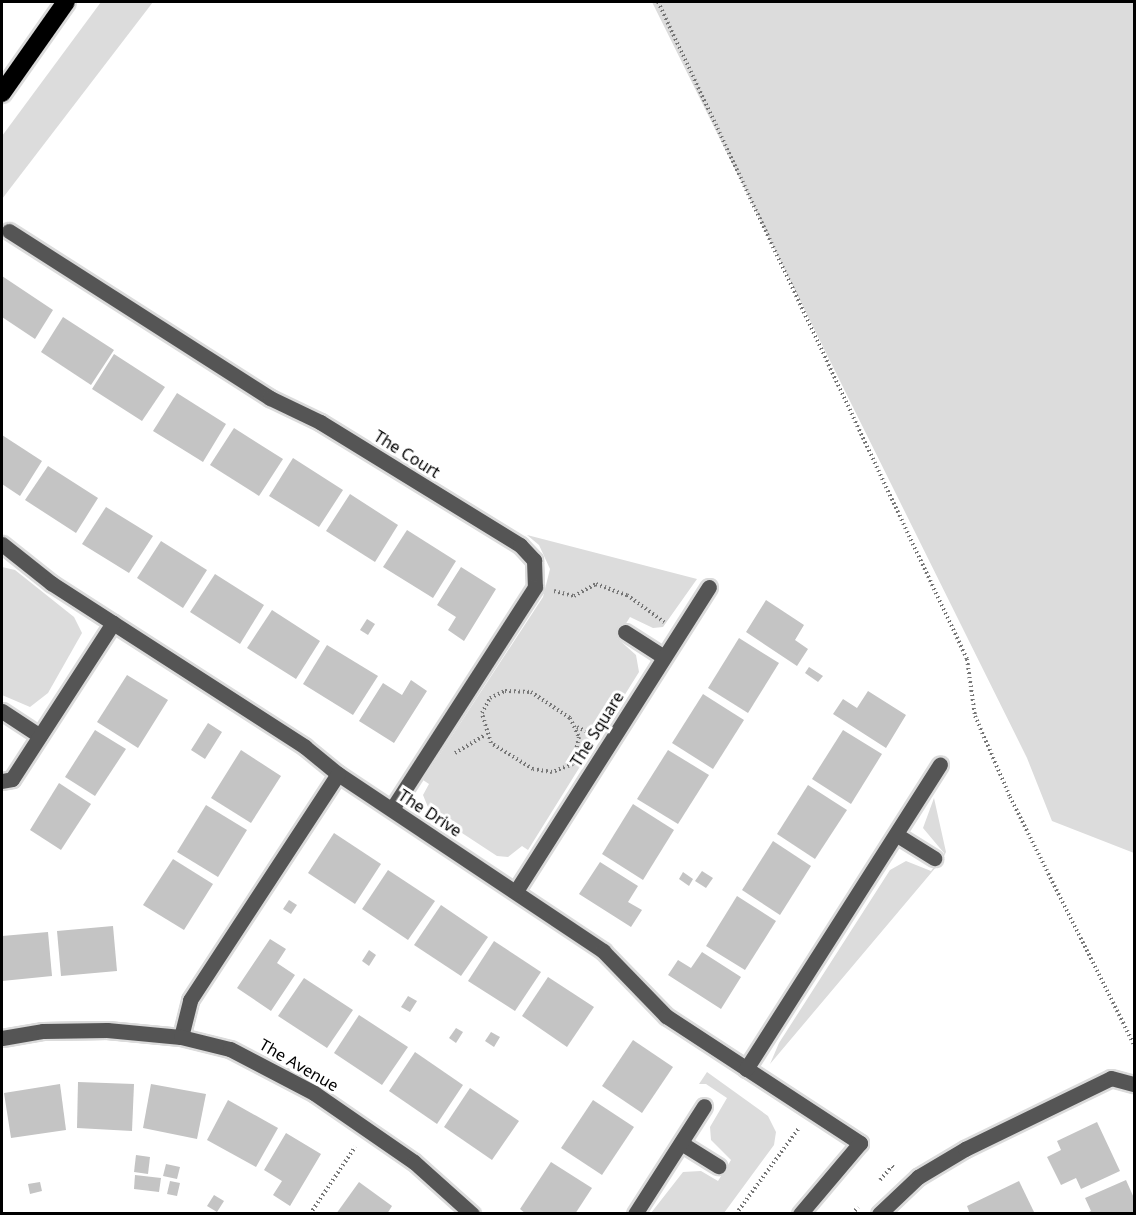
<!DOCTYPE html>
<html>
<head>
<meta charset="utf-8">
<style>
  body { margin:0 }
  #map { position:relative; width:1136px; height:1215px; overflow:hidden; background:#fff; font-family:"Noto Sans",sans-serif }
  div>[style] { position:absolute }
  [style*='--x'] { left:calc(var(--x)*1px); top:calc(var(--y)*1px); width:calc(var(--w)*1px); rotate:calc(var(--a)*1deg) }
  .green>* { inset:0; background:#dcdcdc }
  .building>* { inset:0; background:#c4c4c4 }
  .path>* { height:4px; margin-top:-2px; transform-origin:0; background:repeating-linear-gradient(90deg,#777 0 1.5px,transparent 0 4.5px) }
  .roads { filter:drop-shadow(2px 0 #dbdbdb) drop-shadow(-2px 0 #dbdbdb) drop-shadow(0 2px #dbdbdb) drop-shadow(0 -2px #dbdbdb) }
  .minor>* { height:15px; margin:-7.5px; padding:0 7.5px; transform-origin:7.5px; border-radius:7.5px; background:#555 }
  .highway>* { height:18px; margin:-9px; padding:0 9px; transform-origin:9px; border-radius:9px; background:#000 }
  span { translate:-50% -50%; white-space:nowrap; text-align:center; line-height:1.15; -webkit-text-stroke:6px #fff; paint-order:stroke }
  .street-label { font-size:16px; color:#000 }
  .frame { position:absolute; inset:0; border:3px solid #000; pointer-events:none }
</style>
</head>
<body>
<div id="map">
  <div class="green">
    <i style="clip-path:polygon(101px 2px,153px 2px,2px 199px,2px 136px)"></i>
    <i style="clip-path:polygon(652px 2px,1134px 2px,1134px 853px,1052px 821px,1027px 758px)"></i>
    <i style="clip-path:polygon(527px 535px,697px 579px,663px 627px,653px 628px,630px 617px,617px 638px,636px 655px,639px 672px,528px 850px,522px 846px,508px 857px,497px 856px,430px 812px,423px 795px,429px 784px,423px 780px,543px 597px,550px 569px,539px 545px)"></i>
    <i style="clip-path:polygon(2px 567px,15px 570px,74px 617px,82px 633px,48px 693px,30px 707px,2px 695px)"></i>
    <i style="clip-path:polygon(934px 798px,946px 852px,942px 860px,770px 1064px,779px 1043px,890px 870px,906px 861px,931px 871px,944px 853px,923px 828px)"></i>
    <i style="clip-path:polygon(707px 1072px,768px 1116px,776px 1132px,774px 1145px,724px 1213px,651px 1213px,683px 1172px,701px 1171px,718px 1181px,731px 1160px,711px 1140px,710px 1127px,727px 1098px,706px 1084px,699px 1084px)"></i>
  </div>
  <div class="building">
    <i style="clip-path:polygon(2px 276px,53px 310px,35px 339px,2px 317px)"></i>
    <i style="clip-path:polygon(63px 317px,114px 350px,91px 385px,41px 352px)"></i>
    <i style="clip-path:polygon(114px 354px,165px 387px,142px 421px,92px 389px)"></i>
    <i style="clip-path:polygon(177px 393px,226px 424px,203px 462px,153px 431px)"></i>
    <i style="clip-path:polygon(234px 428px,283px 459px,259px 496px,210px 465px)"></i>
    <i style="clip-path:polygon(2px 435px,42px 461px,20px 496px,2px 484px)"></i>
    <i style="clip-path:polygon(293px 458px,343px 490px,319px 527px,269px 496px)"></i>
    <i style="clip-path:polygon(48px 466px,98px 498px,76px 533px,25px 500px)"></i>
    <i style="clip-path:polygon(350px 494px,398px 525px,375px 562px,326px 531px)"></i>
    <i style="clip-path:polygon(106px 507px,153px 536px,129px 573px,82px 544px)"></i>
    <i style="clip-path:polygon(407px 530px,456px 561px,433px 598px,383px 567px)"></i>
    <i style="clip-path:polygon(161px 541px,207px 570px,183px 608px,137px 578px)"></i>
    <i style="clip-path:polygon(461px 567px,496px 589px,464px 641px,448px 630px,456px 617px,437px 605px)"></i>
    <i style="clip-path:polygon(215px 574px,264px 605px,240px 644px,190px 612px)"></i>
    <i style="clip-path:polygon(766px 600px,804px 625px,795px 640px,808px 649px,797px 666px,746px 632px)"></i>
    <i style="clip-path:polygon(272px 610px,320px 641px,296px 679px,247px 648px)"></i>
    <i style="clip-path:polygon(367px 619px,375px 624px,368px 635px,360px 630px)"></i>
    <i style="clip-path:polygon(739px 638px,779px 663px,748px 713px,708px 688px)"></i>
    <i style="clip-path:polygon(327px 645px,378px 676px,353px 715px,303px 684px)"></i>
    <i style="clip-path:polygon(809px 667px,823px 676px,818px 682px,805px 673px)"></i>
    <i style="clip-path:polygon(127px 675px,168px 700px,138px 748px,97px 722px)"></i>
    <i style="clip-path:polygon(411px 680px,427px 691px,394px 743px,359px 721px,383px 683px,402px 695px)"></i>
    <i style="clip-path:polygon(868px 691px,906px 715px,886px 748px,833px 714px,843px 699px,857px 708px)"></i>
    <i style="clip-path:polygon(703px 694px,744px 720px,713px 769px,672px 743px)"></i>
    <i style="clip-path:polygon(208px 723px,222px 732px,205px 759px,191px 750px)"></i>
    <i style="clip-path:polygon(95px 730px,126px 749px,95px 796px,65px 777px)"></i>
    <i style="clip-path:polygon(843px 730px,882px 754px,851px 804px,812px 779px)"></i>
    <i style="clip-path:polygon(241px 750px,281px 776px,251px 823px,211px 798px)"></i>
    <i style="clip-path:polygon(668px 750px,709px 775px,678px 824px,637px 799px)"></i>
    <i style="clip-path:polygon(59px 783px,91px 804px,61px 850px,30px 830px)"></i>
    <i style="clip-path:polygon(808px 785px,847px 810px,815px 859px,777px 834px)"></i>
    <i style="clip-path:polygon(633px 804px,674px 830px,643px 880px,602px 854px)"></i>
    <i style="clip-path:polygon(206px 805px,247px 830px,218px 877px,177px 852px)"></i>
    <i style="clip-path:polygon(334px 833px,381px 864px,355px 904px,308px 873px)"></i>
    <i style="clip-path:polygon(773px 841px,811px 866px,780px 915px,742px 890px)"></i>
    <i style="clip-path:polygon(173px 859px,213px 884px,184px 930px,143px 905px)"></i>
    <i style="clip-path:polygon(600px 862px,638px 886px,628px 902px,642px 910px,631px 927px,579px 894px)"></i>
    <i style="clip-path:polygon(388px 870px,435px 901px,408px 940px,362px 909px)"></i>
    <i style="clip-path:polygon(702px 871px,713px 878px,706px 888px,695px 881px)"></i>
    <i style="clip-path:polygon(683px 872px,693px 879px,689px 886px,679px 879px)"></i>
    <i style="clip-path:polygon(737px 896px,776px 921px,745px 970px,706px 946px)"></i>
    <i style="clip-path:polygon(289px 900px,297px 905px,291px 914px,283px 909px)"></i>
    <i style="clip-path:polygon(441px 905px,488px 937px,461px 976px,414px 945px)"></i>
    <i style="clip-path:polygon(113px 926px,117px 971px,61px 976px,57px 931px)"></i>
    <i style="clip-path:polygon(48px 932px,52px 976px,2px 981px,2px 936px)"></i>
    <i style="clip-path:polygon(270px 939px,286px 949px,277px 963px,295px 975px,271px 1011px,237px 988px)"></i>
    <i style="clip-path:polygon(494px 941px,541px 972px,515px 1011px,468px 981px)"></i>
    <i style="clip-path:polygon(369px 950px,376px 955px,369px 966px,362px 961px)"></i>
    <i style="clip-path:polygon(702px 952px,741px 977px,721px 1009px,668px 975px,678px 960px,691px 968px)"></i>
    <i style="clip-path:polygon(548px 977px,594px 1007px,567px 1047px,522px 1016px)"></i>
    <i style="clip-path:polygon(304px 978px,353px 1010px,327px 1048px,278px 1016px)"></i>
    <i style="clip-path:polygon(408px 996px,417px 1001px,410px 1012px,401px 1007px)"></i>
    <i style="clip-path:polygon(359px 1015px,408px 1047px,382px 1085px,334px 1053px)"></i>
    <i style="clip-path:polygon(456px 1028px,463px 1032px,456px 1043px,449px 1038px)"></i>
    <i style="clip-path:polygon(491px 1032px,500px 1037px,494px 1047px,485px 1041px)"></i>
    <i style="clip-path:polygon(633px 1040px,673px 1067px,642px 1113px,602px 1086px)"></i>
    <i style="clip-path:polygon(415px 1052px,463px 1085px,437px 1124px,389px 1091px)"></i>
    <i style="clip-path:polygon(78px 1082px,134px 1084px,132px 1131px,77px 1128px)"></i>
    <i style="clip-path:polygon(60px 1084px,66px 1130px,11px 1138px,4px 1093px)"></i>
    <i style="clip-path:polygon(151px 1084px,206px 1094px,197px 1139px,143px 1128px)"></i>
    <i style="clip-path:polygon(470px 1088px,519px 1121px,492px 1160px,444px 1127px)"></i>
    <i style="clip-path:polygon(228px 1100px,278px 1128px,256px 1167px,207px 1140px)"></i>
    <i style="clip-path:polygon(593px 1100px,634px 1127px,602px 1175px,561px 1148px)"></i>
    <i style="clip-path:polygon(1097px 1122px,1120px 1171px,1081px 1189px,1076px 1178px,1061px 1185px,1047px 1157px,1061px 1150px,1057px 1141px)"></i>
    <i style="clip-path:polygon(286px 1133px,321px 1154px,290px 1206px,273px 1195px,282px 1181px,264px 1170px)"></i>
    <i style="clip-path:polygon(136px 1155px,150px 1157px,148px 1174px,134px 1172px)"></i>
    <i style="clip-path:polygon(551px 1162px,592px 1188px,575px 1214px,526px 1214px,520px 1209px)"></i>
    <i style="clip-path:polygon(166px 1164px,180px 1167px,177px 1179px,163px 1176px)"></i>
    <i style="clip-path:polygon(135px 1175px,161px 1178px,159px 1192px,134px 1189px)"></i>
    <i style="clip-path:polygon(1126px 1180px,1134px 1198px,1134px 1214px,1085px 1214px,1091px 1211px,1085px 1198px)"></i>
    <i style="clip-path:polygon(170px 1181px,180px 1183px,177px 1196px,167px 1194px)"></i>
    <i style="clip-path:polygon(1019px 1181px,1035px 1214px,970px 1214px,967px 1206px)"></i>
    <i style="clip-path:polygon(40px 1182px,42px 1191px,30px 1194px,28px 1184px)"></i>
    <i style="clip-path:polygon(359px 1182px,392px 1206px,387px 1214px,336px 1214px)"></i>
    <i style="clip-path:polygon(214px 1195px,224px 1201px,217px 1212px,207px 1206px)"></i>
  </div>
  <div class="path">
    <i style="--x:658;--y:2;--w:726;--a:64.81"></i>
    <i style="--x:967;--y:659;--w:58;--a:82"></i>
    <i style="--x:975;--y:716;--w:88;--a:66.6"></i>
    <i style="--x:1010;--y:797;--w:277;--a:63.4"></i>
    <i style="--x:554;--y:591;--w:21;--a:14"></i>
    <i style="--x:574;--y:596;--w:25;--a:-29"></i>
    <i style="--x:596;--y:584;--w:33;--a:20"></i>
    <i style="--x:627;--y:595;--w:46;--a:36.1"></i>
    <i style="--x:505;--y:691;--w:26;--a:2"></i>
    <i style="--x:531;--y:692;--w:47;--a:33.7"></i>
    <i style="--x:570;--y:718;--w:21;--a:65"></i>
    <i style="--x:579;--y:737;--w:28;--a:103"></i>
    <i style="--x:573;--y:764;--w:22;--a:159"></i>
    <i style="--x:552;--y:772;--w:19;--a:-171"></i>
    <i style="--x:533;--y:769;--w:49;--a:-148.2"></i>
    <i style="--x:491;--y:743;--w:31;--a:-107"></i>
    <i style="--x:482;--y:713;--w:17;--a:-62"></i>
    <i style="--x:490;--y:698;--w:17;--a:-25"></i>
    <i style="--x:577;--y:727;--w:17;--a:24"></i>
    <i style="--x:455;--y:753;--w:35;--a:-31"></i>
    <i style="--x:880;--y:1180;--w:18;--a:-49"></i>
    <i style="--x:892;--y:1166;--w:4;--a:45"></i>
    <i style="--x:310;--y:1214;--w:81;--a:-56.1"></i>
    <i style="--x:736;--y:1214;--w:107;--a:-53.8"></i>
    <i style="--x:852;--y:1214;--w:9;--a:-49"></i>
  </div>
  <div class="roads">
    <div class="minor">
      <i style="--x:9;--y:231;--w:310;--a:32.6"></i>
      <i style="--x:270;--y:398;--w:55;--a:25.6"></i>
      <i style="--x:320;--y:422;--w:235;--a:31.6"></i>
      <i style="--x:520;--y:545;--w:21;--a:47"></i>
      <i style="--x:534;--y:560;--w:27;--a:88"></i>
      <i style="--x:535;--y:587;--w:264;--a:122.8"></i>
      <i style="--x:2;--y:544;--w:63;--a:38.5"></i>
      <i style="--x:51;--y:583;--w:302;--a:32.8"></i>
      <i style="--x:305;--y:747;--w:43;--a:39.3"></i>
      <i style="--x:338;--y:774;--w:319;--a:33.7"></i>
      <i style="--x:603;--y:951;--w:91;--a:45.9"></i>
      <i style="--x:666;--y:1016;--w:232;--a:33.2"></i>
      <i style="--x:860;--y:1143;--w:93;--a:130.2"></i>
      <i style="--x:625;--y:632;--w:46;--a:32.7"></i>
      <i style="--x:2;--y:711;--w:45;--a:33.3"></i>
      <i style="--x:2;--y:781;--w:10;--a:-11"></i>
      <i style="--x:12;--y:779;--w:186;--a:-57.1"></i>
      <i style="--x:897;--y:835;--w:44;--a:31.9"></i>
      <i style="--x:516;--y:891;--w:360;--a:-57.6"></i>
      <i style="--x:181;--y:1037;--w:38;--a:-76"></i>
      <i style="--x:190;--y:1000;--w:270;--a:-56.8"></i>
      <i style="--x:2;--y:1038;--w:42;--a:-9.7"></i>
      <i style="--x:43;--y:1031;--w:64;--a:-0.9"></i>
      <i style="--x:107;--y:1030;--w:74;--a:5.4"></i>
      <i style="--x:181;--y:1037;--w:50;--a:13.8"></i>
      <i style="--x:230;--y:1049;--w:95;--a:27.6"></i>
      <i style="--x:314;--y:1093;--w:121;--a:34.6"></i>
      <i style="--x:414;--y:1162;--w:78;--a:41.9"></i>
      <i style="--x:746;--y:1069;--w:361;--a:-57.5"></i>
      <i style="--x:681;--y:1143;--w:44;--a:31.9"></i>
      <i style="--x:635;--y:1214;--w:128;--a:-57.4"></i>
      <i style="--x:879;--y:1214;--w:54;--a:-43.5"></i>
      <i style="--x:918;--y:1177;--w:55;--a:-30.8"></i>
      <i style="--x:965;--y:1149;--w:162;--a:-25.9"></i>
      <i style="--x:1111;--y:1078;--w:24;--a:15"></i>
    </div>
    <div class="highway">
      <i style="--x:2;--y:93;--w:111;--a:-54.9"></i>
    </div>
  </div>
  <div class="street-label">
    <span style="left:407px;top:454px;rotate:32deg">The Court</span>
    <span style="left:597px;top:729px;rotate:-58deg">The Square</span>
    <span style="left:430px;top:813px;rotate:33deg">The Drive</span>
    <span style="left:299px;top:1065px;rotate:30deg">The Avenue</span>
  </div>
  <div class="frame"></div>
</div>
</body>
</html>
